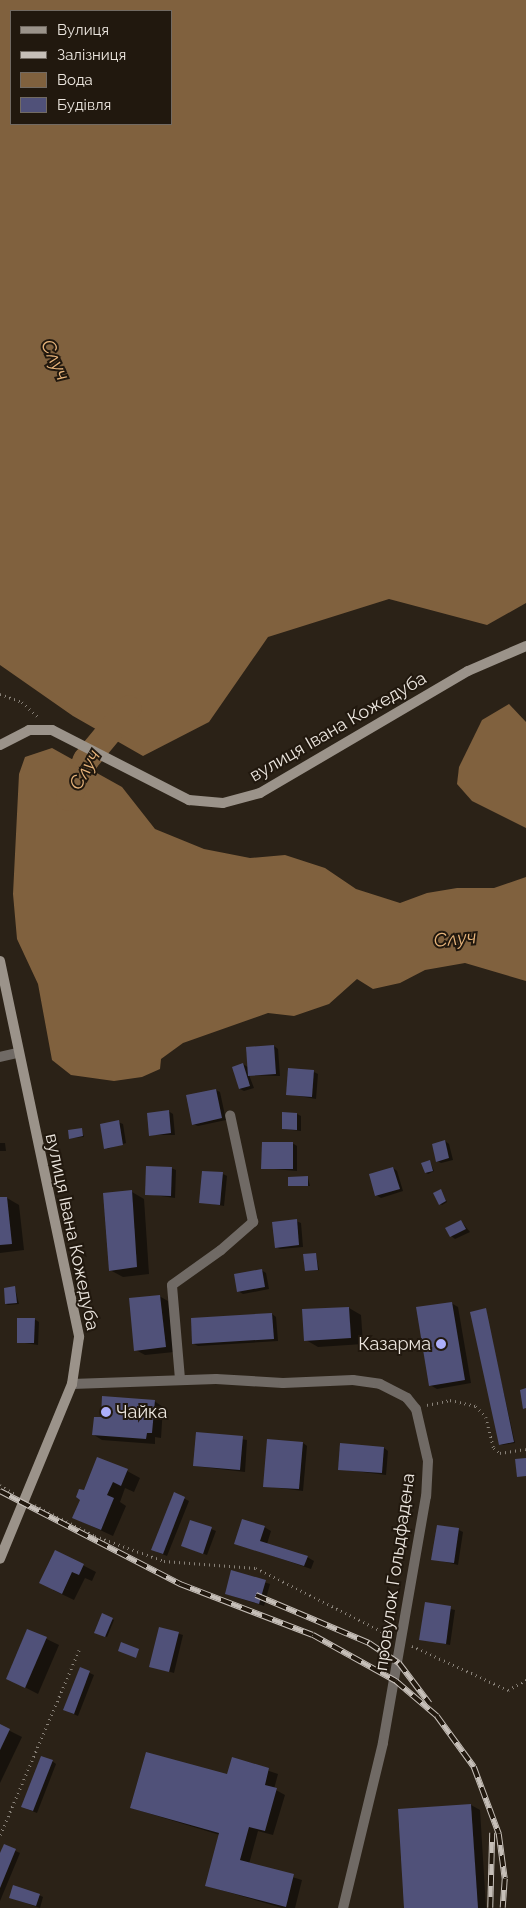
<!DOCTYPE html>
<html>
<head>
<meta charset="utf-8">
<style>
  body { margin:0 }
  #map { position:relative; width:526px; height:1908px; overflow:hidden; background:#2b2217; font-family:Raleway,sans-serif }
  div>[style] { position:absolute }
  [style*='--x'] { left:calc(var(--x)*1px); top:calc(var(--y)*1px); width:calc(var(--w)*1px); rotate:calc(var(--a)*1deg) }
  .water>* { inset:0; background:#80613e }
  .shadow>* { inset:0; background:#0007 }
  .river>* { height:26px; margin:-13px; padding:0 13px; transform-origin:13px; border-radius:13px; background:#80613e }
  .building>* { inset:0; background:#505179 }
  .path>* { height:2.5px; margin-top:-1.25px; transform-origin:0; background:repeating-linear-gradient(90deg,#888178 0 1px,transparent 0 5px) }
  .street>* { height:10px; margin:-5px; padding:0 5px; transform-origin:5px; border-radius:5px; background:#706a65 }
  .secondary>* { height:10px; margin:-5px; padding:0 5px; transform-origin:5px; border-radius:5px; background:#9b938a }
  .rail>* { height:5.5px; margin-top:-2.75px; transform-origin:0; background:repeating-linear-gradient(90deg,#21180e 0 11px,#c6bfb8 0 22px); box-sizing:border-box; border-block:1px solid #c6bfb8 }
  .dots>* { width:14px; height:14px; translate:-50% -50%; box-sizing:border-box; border:2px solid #21180e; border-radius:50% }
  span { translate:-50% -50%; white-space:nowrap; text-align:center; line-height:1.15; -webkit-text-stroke:4px #21180e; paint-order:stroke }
  .street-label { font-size:18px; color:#ece6df }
  .poi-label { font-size:18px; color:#ece6df }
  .right { translate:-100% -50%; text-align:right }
  .left { translate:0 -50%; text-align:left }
  .water-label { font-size:19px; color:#e7b47b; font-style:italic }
  .legend { position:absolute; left:10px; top:10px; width:162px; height:115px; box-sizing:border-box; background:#21180e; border:1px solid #726a62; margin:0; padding:6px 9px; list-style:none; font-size:15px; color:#ece6df }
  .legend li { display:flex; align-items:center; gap:10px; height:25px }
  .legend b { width:25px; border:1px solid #726a62 }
</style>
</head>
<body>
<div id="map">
  <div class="water">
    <i style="clip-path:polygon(evenodd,0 0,526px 0,526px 603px,487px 625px,389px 599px,268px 637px,209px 722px,143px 756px,73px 716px,0 665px,0 0,171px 11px,171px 124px,11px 124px,11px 11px,171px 11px)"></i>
    <i style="clip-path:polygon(509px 704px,526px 722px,526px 828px,472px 801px,457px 784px,459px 767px,482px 720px)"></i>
    <i style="clip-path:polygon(52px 748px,122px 787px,155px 829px,204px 849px,250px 858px,285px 855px,325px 868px,356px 889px,400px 903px,427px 893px,457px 888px,494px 888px,526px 877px,526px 981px,465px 963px,425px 970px,400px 983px,373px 989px,357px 979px,329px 1004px,294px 1016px,268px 1013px,183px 1043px,161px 1059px,160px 1069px,142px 1077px,114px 1081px,71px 1075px,52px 1060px,38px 984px,17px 939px,13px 894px,19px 774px,25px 757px)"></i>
  </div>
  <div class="shadow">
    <i style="clip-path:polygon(274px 1046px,278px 1049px,280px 1076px,249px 1075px,254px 1088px,244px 1091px,240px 1089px,243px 1064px,249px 1068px)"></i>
    <i style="clip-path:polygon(314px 1072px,318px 1074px,316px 1099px,287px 1094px)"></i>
    <i style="clip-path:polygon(216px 1090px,220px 1092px,226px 1120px,198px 1126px,193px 1124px)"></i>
    <i style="clip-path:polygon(168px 1111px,173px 1114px,175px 1135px,151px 1135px)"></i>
    <i style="clip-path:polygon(297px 1114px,301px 1116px,301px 1131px,283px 1129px)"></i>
    <i style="clip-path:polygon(118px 1122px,123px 1124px,126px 1143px,107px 1149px)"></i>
    <i style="clip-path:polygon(81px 1129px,84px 1137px,70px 1138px)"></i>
    <i style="clip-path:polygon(445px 1141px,449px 1144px,453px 1160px,441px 1163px,437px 1161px)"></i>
    <i style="clip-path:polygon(0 1143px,5px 1143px,6px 1151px,0 1151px)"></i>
    <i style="clip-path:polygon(292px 1143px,297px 1146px,297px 1171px,263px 1168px)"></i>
    <i style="clip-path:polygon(430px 1161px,434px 1171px,428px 1174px,426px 1173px)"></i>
    <i style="clip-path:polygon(171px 1168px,176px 1170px,175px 1198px,147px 1194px)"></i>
    <i style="clip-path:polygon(393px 1168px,397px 1171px,403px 1191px,381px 1198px,376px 1195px)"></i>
    <i style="clip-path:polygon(223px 1174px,227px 1176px,224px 1206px,201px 1202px)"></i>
    <i style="clip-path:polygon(308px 1178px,310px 1186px,289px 1186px)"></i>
    <i style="clip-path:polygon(441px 1191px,447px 1202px,442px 1205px,440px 1204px)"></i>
    <i style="clip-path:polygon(132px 1192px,144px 1199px,149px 1274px,123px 1277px,110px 1270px)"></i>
    <i style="clip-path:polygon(7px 1198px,19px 1205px,24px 1250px,0 1253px,0 1199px)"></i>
    <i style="clip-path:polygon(296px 1221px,301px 1223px,303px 1247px,280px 1249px,276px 1247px)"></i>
    <i style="clip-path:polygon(461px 1221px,470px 1232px,455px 1239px,451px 1236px)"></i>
    <i style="clip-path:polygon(316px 1254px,319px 1270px,308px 1271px,306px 1270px)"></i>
    <i style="clip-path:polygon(261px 1270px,266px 1273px,269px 1289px,243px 1294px,238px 1291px)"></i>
    <i style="clip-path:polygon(15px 1288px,19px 1304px,8px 1305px,6px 1304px)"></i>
    <i style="clip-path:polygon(159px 1296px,168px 1301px,174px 1352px,145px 1355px,136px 1350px)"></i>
    <i style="clip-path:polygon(451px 1303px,458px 1307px,471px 1383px,437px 1389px,430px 1385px)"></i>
    <i style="clip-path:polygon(349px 1308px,361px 1315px,363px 1344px,318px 1347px,306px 1340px)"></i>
    <i style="clip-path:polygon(485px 1310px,515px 1443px,502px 1445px,500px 1444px)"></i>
    <i style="clip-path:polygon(272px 1314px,276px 1317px,278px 1341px,198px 1346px,194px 1344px,192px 1319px)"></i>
    <i style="clip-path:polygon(34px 1319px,39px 1322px,38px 1345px,18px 1342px)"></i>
    <i style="clip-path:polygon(154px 1401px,163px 1407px,161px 1438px,155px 1437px,155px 1444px,102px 1440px,94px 1435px,102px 1419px)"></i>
    <i style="clip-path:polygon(197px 1433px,247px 1440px,245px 1472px,194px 1466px)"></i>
    <i style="clip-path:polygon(303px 1443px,307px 1446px,303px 1491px,264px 1486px)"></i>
    <i style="clip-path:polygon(384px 1448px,388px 1451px,386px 1475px,339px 1469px)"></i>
    <i style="clip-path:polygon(127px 1471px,140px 1478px,134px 1492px,125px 1488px,120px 1502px,126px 1506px,113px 1536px,74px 1518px,85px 1492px)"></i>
    <i style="clip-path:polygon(175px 1494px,189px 1501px,167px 1556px,157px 1552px)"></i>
    <i style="clip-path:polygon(264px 1527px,271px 1531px,267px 1544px,307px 1557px,314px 1561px,311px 1569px,235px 1543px)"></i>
    <i style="clip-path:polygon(211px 1529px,216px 1531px,207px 1555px,182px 1546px)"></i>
    <i style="clip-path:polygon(459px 1530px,463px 1532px,458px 1565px,433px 1559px)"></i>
    <i style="clip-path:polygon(55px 1551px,96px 1572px,92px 1581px,85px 1578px,74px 1600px,53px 1590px)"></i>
    <i style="clip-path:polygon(232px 1572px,270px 1584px,264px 1606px,226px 1594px)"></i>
    <i style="clip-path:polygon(426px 1604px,455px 1610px,450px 1645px,421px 1639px)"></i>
    <i style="clip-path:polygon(103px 1615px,114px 1620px,107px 1637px,95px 1632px)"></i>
    <i style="clip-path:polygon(160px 1628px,183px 1635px,174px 1673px,150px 1666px)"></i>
    <i style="clip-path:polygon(28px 1630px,59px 1645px,38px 1694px,7px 1678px)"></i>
    <i style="clip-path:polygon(81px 1669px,94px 1675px,78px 1716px,69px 1712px)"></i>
    <i style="clip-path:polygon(0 1726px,22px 1737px,0 1783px)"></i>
    <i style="clip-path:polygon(233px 1759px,278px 1774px,274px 1789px,285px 1795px,273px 1835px,258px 1831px,249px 1864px,302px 1880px,295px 1908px,282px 1908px,207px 1886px,220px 1835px,131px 1808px,228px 1776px)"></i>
    <i style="clip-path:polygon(52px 1761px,56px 1764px,37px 1813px,27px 1809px)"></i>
    <i style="clip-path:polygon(471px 1805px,480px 1810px,486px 1908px,406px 1908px)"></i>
    <i style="clip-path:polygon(4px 1846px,20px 1853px,0 1901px,0 1856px)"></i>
    <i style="clip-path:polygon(39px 1895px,43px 1897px,40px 1908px,11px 1898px)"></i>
  </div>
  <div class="river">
    <i style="--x:69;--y:798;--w:42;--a:-65.9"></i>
    <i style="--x:86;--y:760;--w:67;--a:-50.4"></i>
  </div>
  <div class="building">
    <i style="clip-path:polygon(274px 1045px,276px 1074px,248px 1076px,246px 1047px)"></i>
    <i style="clip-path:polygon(243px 1063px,250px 1086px,239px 1089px,232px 1067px)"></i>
    <i style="clip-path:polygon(288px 1068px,314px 1070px,312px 1097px,286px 1095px)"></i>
    <i style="clip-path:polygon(216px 1089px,222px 1118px,192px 1125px,186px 1095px)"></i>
    <i style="clip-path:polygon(169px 1110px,171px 1133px,149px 1136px,147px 1113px)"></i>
    <i style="clip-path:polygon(282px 1112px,297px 1113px,297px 1130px,282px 1129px)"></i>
    <i style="clip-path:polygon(119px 1120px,123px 1145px,104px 1149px,100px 1124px)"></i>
    <i style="clip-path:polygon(82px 1128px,83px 1136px,69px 1139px,68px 1130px)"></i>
    <i style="clip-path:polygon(445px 1140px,449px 1158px,436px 1162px,432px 1144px)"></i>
    <i style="clip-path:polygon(262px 1142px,293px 1142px,293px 1169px,261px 1169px)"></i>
    <i style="clip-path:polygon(430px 1160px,433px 1171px,425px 1173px,421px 1163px)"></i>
    <i style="clip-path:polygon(146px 1166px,172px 1167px,171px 1196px,145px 1195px)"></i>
    <i style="clip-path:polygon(393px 1167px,400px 1189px,375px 1196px,369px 1174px)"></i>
    <i style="clip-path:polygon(202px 1171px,223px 1172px,220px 1205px,199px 1203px)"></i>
    <i style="clip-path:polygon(308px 1176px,308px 1186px,288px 1186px,288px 1177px)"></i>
    <i style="clip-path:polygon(441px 1189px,446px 1201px,439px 1205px,433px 1193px)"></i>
    <i style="clip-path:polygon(132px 1190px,137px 1267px,109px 1271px,103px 1193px)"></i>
    <i style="clip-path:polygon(0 1197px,7px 1197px,12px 1244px,0 1245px)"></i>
    <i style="clip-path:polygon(297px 1219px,299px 1245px,275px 1248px,272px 1222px)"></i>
    <i style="clip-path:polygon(461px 1220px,466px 1229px,450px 1237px,445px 1228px)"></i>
    <i style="clip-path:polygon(316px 1253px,318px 1270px,305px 1271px,303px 1254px)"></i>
    <i style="clip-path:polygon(262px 1269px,265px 1287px,237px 1292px,234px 1274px)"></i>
    <i style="clip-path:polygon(15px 1286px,17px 1303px,5px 1304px,4px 1288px)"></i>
    <i style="clip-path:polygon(160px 1295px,166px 1347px,134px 1351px,129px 1298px)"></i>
    <i style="clip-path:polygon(452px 1302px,465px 1380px,429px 1386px,416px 1307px)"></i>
    <i style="clip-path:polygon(349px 1307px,351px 1338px,304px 1341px,302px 1309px)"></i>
    <i style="clip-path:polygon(486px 1308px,514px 1442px,499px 1445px,470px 1312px)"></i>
    <i style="clip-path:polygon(272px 1313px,274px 1339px,192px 1344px,191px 1318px)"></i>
    <i style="clip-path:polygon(17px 1318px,35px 1318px,34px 1343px,17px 1343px)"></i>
    <i style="clip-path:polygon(526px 1388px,526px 1408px,523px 1409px,520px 1390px)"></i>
    <i style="clip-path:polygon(102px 1396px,155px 1400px,152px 1433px,147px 1433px,146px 1439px,92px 1435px,94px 1417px,101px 1417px)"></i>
    <i style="clip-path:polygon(196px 1432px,243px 1436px,240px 1470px,193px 1466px)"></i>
    <i style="clip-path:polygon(267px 1439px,303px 1442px,299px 1489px,263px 1487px)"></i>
    <i style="clip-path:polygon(340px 1443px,384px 1447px,382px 1473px,338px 1470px)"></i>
    <i style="clip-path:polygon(97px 1457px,128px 1469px,121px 1486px,113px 1482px,107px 1495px,114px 1498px,101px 1530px,72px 1518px,80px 1500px,76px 1497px,79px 1489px,84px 1490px)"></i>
    <i style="clip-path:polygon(526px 1458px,526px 1476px,517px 1477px,515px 1459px)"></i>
    <i style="clip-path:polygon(174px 1492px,185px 1497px,163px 1554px,151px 1550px)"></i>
    <i style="clip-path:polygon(242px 1519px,265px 1526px,260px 1541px,308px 1556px,304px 1566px,234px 1544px)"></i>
    <i style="clip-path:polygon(190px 1520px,212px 1527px,203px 1554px,181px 1546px)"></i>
    <i style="clip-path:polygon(437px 1525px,459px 1528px,454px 1563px,431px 1560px)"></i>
    <i style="clip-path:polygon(55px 1550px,84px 1564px,79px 1575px,72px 1572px,62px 1594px,39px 1583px)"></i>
    <i style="clip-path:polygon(231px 1570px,266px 1580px,259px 1604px,225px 1594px)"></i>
    <i style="clip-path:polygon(425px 1602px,451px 1606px,446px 1644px,419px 1640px)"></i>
    <i style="clip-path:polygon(102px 1613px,113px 1618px,105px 1637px,94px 1633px)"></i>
    <i style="clip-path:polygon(159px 1627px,179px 1632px,169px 1672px,149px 1667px)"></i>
    <i style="clip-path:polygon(27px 1629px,47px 1637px,25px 1688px,6px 1679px)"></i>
    <i style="clip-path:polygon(121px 1642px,139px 1649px,136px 1658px,118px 1651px)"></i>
    <i style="clip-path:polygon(80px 1667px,90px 1671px,74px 1714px,63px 1710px)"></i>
    <i style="clip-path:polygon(0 1724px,10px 1729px,0 1750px)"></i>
    <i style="clip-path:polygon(146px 1752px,227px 1774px,232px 1757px,269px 1768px,265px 1785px,277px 1788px,265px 1831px,249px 1827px,240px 1860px,294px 1874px,286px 1907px,205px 1886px,219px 1833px,130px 1808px)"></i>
    <i style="clip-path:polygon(41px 1756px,53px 1760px,33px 1811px,21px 1807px)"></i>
    <i style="clip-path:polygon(471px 1804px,478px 1908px,404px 1908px,398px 1809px)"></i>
    <i style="clip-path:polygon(4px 1844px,16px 1849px,0 1888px,0 1853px)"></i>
    <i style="clip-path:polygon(13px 1885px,40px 1894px,36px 1906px,9px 1898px)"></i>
  </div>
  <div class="path">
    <i style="--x:0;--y:694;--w:23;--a:20"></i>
    <i style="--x:22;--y:702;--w:22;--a:43"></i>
    <i style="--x:427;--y:1405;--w:24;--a:-12"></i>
    <i style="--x:450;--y:1400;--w:27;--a:13"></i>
    <i style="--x:476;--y:1406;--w:15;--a:48"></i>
    <i style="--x:486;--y:1417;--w:32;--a:76"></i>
    <i style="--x:494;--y:1448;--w:8;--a:40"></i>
    <i style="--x:500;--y:1453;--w:26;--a:-9"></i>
    <i style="--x:0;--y:1485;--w:17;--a:31"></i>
    <i style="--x:35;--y:1505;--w:68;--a:27.3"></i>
    <i style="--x:95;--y:1536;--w:73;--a:19.9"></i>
    <i style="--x:164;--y:1561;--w:92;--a:4.4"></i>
    <i style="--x:256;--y:1568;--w:149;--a:26.7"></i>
    <i style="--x:412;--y:1646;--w:106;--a:24.6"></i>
    <i style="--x:508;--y:1690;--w:21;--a:-29"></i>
    <i style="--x:0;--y:1835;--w:201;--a:-66.9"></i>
  </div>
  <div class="street">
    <i style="--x:0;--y:1057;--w:18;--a:-13"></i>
    <i style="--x:180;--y:1379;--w:94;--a:-94.9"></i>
    <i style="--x:172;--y:1285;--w:60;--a:-35.5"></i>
    <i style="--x:221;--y:1250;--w:43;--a:-41.2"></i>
    <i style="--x:253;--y:1222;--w:109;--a:-102.1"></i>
    <i style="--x:72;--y:1384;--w:144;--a:-2"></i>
    <i style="--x:216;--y:1379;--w:67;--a:3.4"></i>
    <i style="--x:283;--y:1383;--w:70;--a:-2.5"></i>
    <i style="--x:353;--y:1380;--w:27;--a:8"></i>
    <i style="--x:380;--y:1384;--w:30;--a:27"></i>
    <i style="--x:407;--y:1398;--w:14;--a:51"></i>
    <i style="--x:416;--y:1409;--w:53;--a:77"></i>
    <i style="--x:428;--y:1461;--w:35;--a:93"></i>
    <i style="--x:426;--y:1496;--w:251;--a:99.9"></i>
    <i style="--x:383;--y:1743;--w:170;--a:103.6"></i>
  </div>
  <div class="secondary">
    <i style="--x:0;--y:745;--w:33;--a:-27"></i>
    <i style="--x:29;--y:730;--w:23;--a:0"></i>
    <i style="--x:52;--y:730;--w:154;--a:27.1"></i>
    <i style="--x:189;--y:800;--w:34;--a:5"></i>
    <i style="--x:223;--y:803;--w:38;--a:-15"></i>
    <i style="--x:260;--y:793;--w:241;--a:-30.4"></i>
    <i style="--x:468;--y:671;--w:63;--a:-23.3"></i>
    <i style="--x:0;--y:961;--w:384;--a:78.1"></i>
    <i style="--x:79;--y:1337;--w:48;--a:98.5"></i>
    <i style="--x:72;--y:1384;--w:189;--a:112.4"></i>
  </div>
  <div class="rail">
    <i style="--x:0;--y:1491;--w:203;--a:27.3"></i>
    <i style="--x:180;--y:1584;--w:142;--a:21"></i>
    <i style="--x:313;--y:1635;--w:95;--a:29"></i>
    <i style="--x:396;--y:1681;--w:54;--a:40.5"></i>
    <i style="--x:437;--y:1716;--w:63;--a:54"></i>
    <i style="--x:474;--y:1767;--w:72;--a:69.5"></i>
    <i style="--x:499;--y:1834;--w:45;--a:82.4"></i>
    <i style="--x:505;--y:1879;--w:29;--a:94"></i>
    <i style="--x:256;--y:1595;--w:123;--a:23"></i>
    <i style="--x:369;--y:1643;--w:36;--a:34"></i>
    <i style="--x:399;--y:1663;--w:51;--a:52.9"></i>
    <i style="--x:490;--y:1908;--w:75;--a:-88.5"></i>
  </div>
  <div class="dots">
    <i style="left:441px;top:1344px;background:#adaffb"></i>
    <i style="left:106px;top:1412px;background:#adaffb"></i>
  </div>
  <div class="street-label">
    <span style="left:338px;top:727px;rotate:-30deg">вулиця Івана Кожедуба</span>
    <span style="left:72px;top:1232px;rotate:78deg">вулиця Івана Кожедуба</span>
    <span style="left:395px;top:1572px;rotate:-82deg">провулок Гольдфадена</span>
  </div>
  <div class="poi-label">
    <span class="right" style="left:431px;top:1344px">Казарма</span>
    <span class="left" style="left:116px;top:1412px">Чайка</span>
  </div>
  <div class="water-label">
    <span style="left:55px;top:360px;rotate:65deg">Случ</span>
    <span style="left:85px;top:770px;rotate:-60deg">Случ</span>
    <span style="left:455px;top:939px;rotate:-5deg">Случ</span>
  </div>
  <ul class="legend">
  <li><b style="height:6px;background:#9b938a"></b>Вулиця</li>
  <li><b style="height:6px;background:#c6bfb8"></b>Залізниця</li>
  <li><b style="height:14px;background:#80613e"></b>Вода</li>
  <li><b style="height:14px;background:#505179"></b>Будівля</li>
  </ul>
</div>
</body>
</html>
